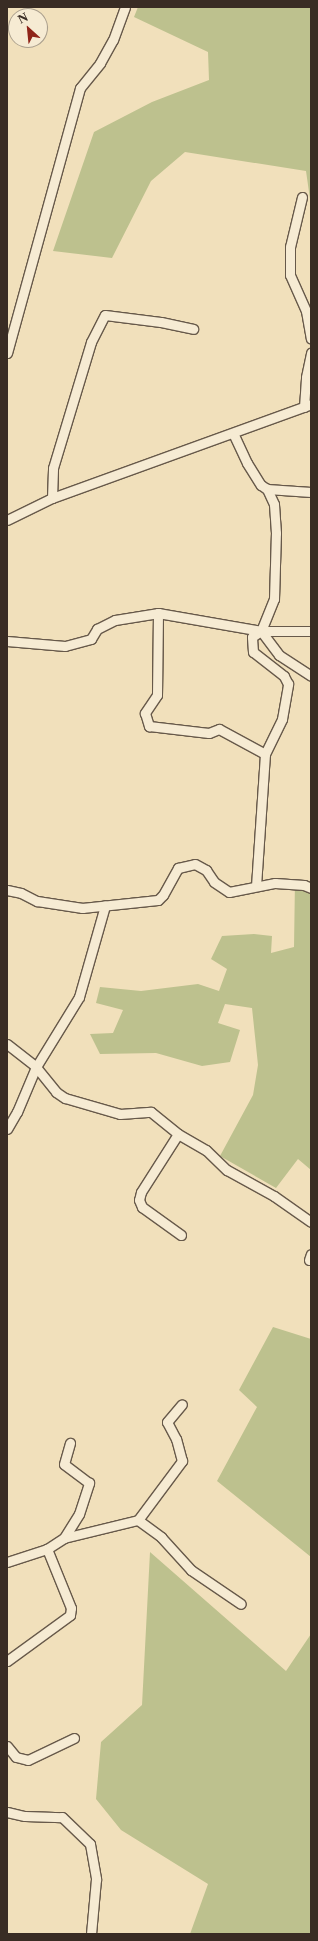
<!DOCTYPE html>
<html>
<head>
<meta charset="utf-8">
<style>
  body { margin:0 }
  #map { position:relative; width:318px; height:1941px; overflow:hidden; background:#f1e0bb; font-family:"Libre Caslon Text",serif }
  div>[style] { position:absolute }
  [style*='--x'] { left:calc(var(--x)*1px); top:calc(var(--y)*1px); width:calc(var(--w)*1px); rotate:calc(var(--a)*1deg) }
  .green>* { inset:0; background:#bdc18e }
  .roads { filter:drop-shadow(1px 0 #67594a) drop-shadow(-1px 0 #67594a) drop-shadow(0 1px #67594a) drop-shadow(0 -1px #67594a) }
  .street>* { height:9px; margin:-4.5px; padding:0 4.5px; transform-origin:4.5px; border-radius:4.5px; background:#f6ebd3 }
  span { translate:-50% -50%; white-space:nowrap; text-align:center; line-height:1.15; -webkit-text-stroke:3px #f6ebd3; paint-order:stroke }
  .frame { position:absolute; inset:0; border:8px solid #392c24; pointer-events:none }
  .north { position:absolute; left:8px; top:8px; width:40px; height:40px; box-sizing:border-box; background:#f6ebd3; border:1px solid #aa9f8d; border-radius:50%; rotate:333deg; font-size:11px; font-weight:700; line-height:16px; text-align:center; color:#392c24 }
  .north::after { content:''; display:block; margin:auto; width:14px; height:18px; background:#8f2418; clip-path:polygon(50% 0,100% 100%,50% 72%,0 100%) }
</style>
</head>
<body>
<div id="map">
  <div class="green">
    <i style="clip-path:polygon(138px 7px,311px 7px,311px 206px,306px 171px,185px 152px,151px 181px,112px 258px,53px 251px,94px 132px,152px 102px,209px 80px,208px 52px,134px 17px)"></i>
    <i style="clip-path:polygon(295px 880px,311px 884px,311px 1170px,298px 1159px,276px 1188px,220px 1156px,253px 1095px,258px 1065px,252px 1008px,225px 1004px,218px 1023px,240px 1030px,230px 1062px,202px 1066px,156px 1053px,100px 1054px,90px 1034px,113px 1033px,123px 1010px,96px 1003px,100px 987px,141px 991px,198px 984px,219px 991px,227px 969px,211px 959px,222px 936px,254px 934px,272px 936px,271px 953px,294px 947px)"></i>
    <i style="clip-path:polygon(273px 1327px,311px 1339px,311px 1557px,217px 1481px,257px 1407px,239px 1390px)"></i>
    <i style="clip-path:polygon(150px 1552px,286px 1671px,311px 1634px,311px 1934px,190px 1934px,208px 1884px,121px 1830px,96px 1799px,101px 1742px,142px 1705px)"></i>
  </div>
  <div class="roads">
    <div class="street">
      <i style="--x:302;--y:197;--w:51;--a:103.5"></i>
      <i style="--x:290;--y:247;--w:28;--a:90"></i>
      <i style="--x:290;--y:275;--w:39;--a:66"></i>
      <i style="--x:306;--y:311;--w:28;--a:80"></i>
      <i style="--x:7;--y:353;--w:275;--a:-74.6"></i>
      <i style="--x:80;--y:88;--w:32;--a:-51"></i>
      <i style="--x:100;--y:63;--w:26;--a:-61"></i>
      <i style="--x:113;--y:40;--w:35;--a:-70"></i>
      <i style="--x:304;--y:407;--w:30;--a:-86"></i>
      <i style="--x:306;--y:377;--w:25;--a:-78"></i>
      <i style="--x:233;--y:433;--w:33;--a:65"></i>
      <i style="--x:247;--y:463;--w:26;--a:58"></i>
      <i style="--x:261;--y:485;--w:7;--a:34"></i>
      <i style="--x:267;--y:489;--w:44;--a:3.9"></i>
      <i style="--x:52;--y:498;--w:30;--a:-88"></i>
      <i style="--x:53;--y:468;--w:132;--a:-73.2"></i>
      <i style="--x:91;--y:342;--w:30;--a:-63"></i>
      <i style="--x:105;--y:315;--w:56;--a:7.1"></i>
      <i style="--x:161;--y:322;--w:33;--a:12"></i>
      <i style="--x:7;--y:520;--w:50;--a:-26.1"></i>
      <i style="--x:52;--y:498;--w:276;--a:-19.9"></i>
      <i style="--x:158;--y:613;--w:82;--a:90.7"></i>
      <i style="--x:157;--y:695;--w:22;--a:124"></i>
      <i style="--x:145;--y:713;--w:14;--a:73"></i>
      <i style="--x:149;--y:726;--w:60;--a:6.7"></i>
      <i style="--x:209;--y:733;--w:11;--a:-22"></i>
      <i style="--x:219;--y:729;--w:52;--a:28.5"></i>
      <i style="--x:261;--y:631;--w:30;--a:53"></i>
      <i style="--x:279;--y:655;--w:38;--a:33"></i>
      <i style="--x:7;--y:641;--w:58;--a:4.9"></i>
      <i style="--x:65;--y:646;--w:27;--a:-15"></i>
      <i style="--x:91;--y:639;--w:12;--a:-59"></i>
      <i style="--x:97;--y:629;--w:20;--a:-27"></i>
      <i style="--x:115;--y:620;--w:44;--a:-9.2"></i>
      <i style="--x:158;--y:613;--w:105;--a:9.9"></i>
      <i style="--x:261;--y:631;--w:50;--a:0"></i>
      <i style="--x:256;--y:886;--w:132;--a:-86.1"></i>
      <i style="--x:265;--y:754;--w:39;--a:-64"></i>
      <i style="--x:282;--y:719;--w:36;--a:-80"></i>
      <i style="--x:288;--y:684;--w:9;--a:-117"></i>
      <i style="--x:284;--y:676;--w:39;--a:-142"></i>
      <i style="--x:253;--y:652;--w:15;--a:-94"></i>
      <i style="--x:252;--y:637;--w:11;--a:-34"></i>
      <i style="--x:261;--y:631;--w:35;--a:-68"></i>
      <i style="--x:274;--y:599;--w:66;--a:-88.3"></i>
      <i style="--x:276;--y:533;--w:29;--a:-94"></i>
      <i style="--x:274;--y:504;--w:17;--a:-115"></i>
      <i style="--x:7;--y:890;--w:14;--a:12"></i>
      <i style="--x:21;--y:893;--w:18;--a:27"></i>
      <i style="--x:37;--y:901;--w:46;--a:8.8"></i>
      <i style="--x:82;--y:908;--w:76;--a:-6"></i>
      <i style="--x:158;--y:900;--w:7;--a:-45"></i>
      <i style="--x:163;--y:895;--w:31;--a:-61"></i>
      <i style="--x:178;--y:868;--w:17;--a:-13"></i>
      <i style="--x:195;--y:864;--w:13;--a:29"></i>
      <i style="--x:206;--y:870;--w:14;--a:56"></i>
      <i style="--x:214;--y:882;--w:18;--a:34"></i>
      <i style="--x:229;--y:892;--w:47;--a:-11.1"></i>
      <i style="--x:275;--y:883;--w:29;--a:4"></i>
      <i style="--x:304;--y:885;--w:8;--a:23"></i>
      <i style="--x:7;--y:1044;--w:37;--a:38"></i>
      <i style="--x:36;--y:1067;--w:32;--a:51"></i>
      <i style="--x:56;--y:1092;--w:11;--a:34"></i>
      <i style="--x:65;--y:1098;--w:57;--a:16.2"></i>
      <i style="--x:120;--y:1114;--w:31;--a:-4"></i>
      <i style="--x:151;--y:1112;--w:35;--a:39"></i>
      <i style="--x:178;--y:1134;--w:32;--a:30"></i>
      <i style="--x:206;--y:1150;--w:29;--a:44"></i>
      <i style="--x:227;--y:1170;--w:54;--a:29"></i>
      <i style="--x:274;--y:1196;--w:45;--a:35.1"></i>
      <i style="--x:7;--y:1129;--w:20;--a:-60"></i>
      <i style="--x:17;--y:1112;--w:49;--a:-67.1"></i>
      <i style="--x:36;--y:1067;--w:82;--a:-58.4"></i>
      <i style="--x:79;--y:997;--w:95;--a:-74.1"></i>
      <i style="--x:178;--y:1134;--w:69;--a:122.5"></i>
      <i style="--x:141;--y:1192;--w:8;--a:104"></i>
      <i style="--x:139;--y:1200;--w:8;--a:67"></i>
      <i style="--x:142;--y:1207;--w:48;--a:35.7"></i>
      <i style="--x:309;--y:1260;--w:6;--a:-72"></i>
      <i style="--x:138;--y:1520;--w:29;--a:36"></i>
      <i style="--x:161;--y:1537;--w:45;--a:47.7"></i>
      <i style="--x:191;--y:1570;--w:60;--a:34.2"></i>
      <i style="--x:64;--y:1538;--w:76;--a:-13.7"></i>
      <i style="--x:138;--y:1520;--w:74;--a:-53.3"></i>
      <i style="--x:182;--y:1461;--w:23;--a:-105"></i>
      <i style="--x:176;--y:1439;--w:19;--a:-118"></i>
      <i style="--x:167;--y:1422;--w:23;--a:-50"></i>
      <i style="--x:7;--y:1562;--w:42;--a:-18"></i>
      <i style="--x:7;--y:1661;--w:78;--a:-36.1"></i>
      <i style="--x:70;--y:1615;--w:7;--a:-82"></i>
      <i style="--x:71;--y:1608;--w:64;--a:-112.1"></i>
      <i style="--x:47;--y:1549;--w:20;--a:-33"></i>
      <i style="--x:64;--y:1538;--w:28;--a:-58"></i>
      <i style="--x:79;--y:1514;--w:33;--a:-72"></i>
      <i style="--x:89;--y:1483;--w:31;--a:-143"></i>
      <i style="--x:64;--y:1464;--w:22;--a:-74"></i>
      <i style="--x:7;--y:1746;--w:14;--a:51"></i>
      <i style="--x:16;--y:1757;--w:12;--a:14"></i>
      <i style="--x:28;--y:1760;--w:51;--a:-25.6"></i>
      <i style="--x:7;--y:1812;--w:18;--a:13"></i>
      <i style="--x:25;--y:1816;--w:37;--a:2"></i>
      <i style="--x:62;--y:1817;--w:39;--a:44"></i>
      <i style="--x:90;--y:1844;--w:36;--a:80"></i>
      <i style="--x:96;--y:1879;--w:55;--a:95.2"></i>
    </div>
  </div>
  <div class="frame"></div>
  <div class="north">N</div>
</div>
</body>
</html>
